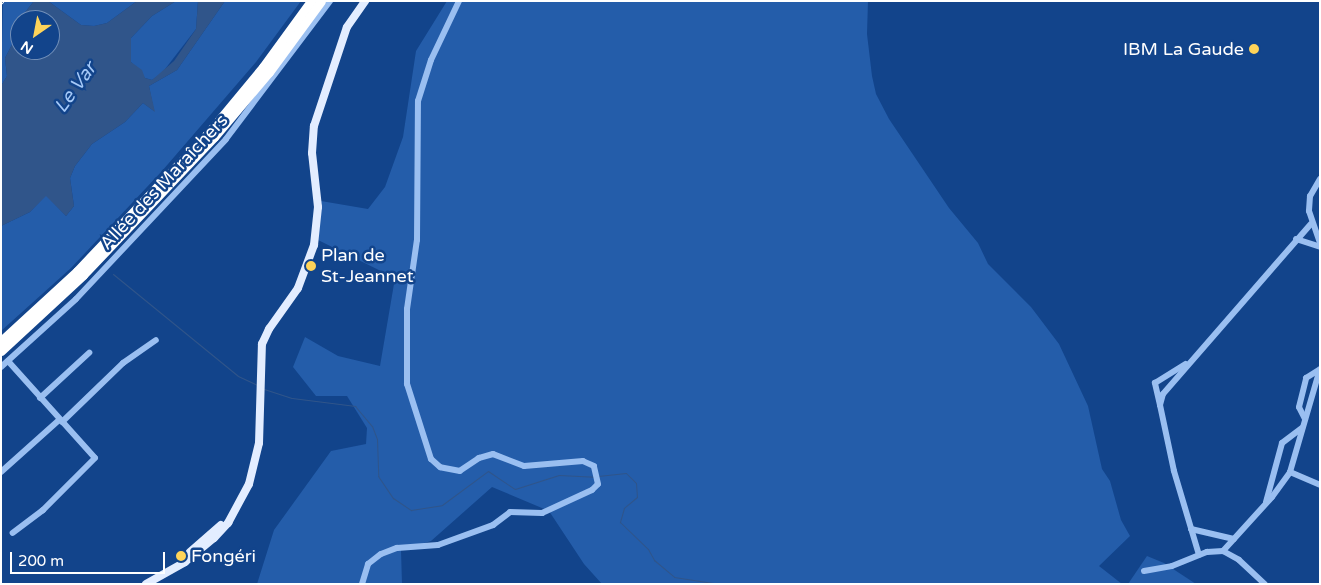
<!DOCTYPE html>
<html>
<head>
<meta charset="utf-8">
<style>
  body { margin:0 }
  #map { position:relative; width:1321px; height:585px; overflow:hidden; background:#12448b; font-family:"Varela Round",sans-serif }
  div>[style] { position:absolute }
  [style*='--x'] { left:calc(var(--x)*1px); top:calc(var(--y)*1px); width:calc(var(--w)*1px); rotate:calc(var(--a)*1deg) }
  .green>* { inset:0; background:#245daa }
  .water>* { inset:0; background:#30558a }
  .stream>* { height:1px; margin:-0.5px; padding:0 0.5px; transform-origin:0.5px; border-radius:0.5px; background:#30558a }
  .minor>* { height:6px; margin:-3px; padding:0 3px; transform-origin:3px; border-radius:3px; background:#9abff1 }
  .major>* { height:8px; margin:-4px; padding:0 4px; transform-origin:4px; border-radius:4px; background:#e3edff }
  .highway>* { height:9px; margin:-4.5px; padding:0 4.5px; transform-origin:4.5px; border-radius:4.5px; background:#fff }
  .rail>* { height:3px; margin-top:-1.5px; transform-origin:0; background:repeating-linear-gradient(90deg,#12448b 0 4px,#fff 0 8px); box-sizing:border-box; border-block:1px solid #fff }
  .dots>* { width:14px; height:14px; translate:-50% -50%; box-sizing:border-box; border:2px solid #12448b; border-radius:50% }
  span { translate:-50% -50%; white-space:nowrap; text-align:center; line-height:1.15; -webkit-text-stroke:5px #12448b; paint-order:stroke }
  .poi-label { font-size:18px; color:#fff }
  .right { translate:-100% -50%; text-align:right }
  .left { translate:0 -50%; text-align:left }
  .street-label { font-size:18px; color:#fff }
  .water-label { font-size:19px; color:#a5c9f8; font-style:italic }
  .frame { position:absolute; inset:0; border:2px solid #fff; pointer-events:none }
  .north { position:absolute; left:10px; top:10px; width:50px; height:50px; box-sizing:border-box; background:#12448b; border:1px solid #718fb9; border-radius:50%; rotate:213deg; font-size:14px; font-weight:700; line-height:20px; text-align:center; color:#fff }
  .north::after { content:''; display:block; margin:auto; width:18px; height:22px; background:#ffd459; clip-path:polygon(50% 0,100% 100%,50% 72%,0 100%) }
  .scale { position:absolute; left:10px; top:552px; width:155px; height:22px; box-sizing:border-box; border:2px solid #fff; border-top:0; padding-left:6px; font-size:15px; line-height:18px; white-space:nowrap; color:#fff; -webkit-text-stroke:4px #12448b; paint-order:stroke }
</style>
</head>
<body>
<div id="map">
  <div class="green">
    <i style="clip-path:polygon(3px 1px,34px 1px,18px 21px,19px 31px,5px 58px,7px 76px,1px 86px)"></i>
    <i style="clip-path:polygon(48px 1px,137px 1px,107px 23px,94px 26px,81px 25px)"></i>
    <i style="clip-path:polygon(176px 1px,198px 1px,196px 29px,162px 73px,152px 80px,145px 78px,131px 62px,131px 38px,152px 16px)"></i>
    <i style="clip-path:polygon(225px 1px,301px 1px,256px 62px,162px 171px,71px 268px,1px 331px,1px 226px,30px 212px,46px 195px,66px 216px,74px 206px,70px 178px,75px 166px,92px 144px,125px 122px,143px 103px,154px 111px,149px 86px,177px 70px)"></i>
    <i style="clip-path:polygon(447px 1px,868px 1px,867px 34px,872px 76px,876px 94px,889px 119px,949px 208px,978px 243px,988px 264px,1031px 307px,1059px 344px,1088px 406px,1102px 469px,1110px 481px,1121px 520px,1130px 536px,1099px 566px,1122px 584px,602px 584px,584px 564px,549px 511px,492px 487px,431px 541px,401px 550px,402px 584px,257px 584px,274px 530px,331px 451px,366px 444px,367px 428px,347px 396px,316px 396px,293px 367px,305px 337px,338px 356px,380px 366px,395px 278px,318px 240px,321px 201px,368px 209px,385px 187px,403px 137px,416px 51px)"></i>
    <i style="clip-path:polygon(1147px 556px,1164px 563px,1196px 584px,1128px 584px)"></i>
  </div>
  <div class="water">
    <i style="clip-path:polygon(evenodd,34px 1px,48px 1px,81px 25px,94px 26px,107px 23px,137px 1px,176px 1px,152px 16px,131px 38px,131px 62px,142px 70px,145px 78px,152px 80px,174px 61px,196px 29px,198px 1px,225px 1px,177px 70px,149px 86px,155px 112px,143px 103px,125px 122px,92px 144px,75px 166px,70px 178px,74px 206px,66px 216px,46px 196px,30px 212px,1px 226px,1px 86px,7px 76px,5px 58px,19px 31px,18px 21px,34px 1px,20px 20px,50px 20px,50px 50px,20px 50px,20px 20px)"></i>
  </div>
  <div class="stream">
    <i style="--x:113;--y:274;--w:161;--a:39.2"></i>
    <i style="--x:238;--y:376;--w:23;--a:25"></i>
    <i style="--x:264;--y:389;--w:29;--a:18"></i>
    <i style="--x:292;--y:398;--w:64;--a:7.2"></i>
    <i style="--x:355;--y:406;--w:26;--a:50"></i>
    <i style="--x:372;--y:426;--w:14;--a:69"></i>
    <i style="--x:377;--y:439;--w:37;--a:88"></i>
    <i style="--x:378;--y:476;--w:27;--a:56"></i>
    <i style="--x:393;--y:498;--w:22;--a:34"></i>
    <i style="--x:411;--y:510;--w:31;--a:-9"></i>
    <i style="--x:442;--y:505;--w:57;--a:-36.5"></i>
    <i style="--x:488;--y:471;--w:32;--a:34"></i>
    <i style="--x:515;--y:489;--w:46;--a:-17.7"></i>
    <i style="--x:559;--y:475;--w:35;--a:3"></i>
    <i style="--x:598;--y:476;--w:28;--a:-6"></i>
    <i style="--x:626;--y:473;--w:14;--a:45"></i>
    <i style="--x:636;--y:483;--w:14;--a:86"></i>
    <i style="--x:637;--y:497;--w:17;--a:140"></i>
    <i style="--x:624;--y:508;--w:15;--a:106"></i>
    <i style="--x:620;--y:522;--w:39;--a:44"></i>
    <i style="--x:648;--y:549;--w:13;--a:61"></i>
    <i style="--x:654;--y:560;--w:26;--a:40"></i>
    <i style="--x:674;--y:577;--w:46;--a:8.8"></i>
  </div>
  <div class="minor">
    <i style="--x:1320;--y:179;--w:20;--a:120"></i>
    <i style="--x:1310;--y:196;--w:15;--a:94"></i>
    <i style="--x:1309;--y:211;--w:34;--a:71"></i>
    <i style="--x:1296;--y:239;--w:25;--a:18"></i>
    <i style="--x:8;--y:361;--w:130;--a:48.1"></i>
    <i style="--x:95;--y:458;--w:74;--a:135"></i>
    <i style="--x:43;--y:510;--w:38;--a:143"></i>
    <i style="--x:1;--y:367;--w:101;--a:-42.2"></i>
    <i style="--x:76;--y:299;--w:219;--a:-46.8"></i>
    <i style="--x:226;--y:139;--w:173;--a:-53"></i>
    <i style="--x:40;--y:398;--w:67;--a:-42.6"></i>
    <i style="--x:1160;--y:405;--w:23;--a:-103"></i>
    <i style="--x:1155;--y:383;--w:36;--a:-32"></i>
    <i style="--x:1305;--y:419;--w:13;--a:-117"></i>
    <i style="--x:1299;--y:407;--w:30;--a:-76"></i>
    <i style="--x:1306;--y:378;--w:15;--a:-32"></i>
    <i style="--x:62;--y:422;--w:85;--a:-44"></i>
    <i style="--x:123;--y:363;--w:40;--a:-34.9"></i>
    <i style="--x:1;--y:472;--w:78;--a:-41.9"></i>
    <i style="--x:1290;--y:472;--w:33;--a:23"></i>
    <i style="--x:1266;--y:502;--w:61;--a:-74.8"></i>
    <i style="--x:1282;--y:443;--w:25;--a:-37"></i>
    <i style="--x:1191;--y:529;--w:44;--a:13.1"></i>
    <i style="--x:1223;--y:551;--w:18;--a:29"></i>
    <i style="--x:1239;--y:560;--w:35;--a:43"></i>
    <i style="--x:1199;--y:555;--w:88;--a:-106.6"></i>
    <i style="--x:1174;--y:471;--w:67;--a:-102"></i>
    <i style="--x:1160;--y:405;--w:11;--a:-75"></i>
    <i style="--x:1163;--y:394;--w:225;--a:-49"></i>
    <i style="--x:1144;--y:571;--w:28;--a:-10"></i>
    <i style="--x:1172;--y:566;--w:38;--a:-22"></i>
    <i style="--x:1207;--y:552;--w:16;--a:-4"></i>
    <i style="--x:1223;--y:551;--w:73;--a:-47.8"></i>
    <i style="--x:1272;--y:497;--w:31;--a:-54"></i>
    <i style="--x:1290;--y:472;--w:107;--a:-73.8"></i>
    <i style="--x:362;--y:584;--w:21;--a:-73"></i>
    <i style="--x:368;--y:564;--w:16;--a:-38"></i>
    <i style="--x:381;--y:554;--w:17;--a:-21"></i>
    <i style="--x:397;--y:548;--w:41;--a:-4.2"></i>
    <i style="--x:438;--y:545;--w:59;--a:-20"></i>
    <i style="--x:493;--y:525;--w:21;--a:-37"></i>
    <i style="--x:510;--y:512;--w:32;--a:2"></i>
    <i style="--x:542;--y:513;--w:55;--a:-24.7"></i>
    <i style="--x:592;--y:490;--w:8;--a:-45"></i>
    <i style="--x:598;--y:484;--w:18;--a:-103"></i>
    <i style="--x:594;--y:466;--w:12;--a:-156"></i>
    <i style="--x:583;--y:461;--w:59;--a:175.2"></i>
    <i style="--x:524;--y:466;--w:33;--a:-159"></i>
    <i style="--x:493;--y:454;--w:15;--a:164"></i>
    <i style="--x:479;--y:458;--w:23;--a:146"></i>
    <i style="--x:460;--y:471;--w:20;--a:-169"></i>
    <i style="--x:440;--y:467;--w:12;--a:-138"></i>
    <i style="--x:431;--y:459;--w:79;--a:-107.7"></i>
    <i style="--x:407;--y:384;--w:75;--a:-90"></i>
    <i style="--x:407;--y:309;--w:70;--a:-81.8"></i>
    <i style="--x:417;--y:240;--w:139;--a:-89.6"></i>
    <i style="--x:418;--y:101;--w:43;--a:-72.4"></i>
    <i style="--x:431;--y:60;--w:65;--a:-64.6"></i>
  </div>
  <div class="major">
    <i style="--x:190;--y:552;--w:41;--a:-41.1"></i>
    <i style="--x:146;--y:584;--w:45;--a:-29.4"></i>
    <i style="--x:185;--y:562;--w:38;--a:-40"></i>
    <i style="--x:214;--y:538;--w:21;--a:-47"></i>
    <i style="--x:228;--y:523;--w:44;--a:-61.7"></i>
    <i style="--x:249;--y:484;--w:42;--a:-76.3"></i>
    <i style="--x:259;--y:443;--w:99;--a:-88.3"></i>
    <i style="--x:262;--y:344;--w:17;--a:-65"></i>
    <i style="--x:269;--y:329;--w:50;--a:-54.7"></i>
    <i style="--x:298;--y:288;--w:46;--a:-69.6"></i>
    <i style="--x:314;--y:245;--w:38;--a:-84"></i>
    <i style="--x:318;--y:207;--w:54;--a:-96.3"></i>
    <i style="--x:312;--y:153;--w:27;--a:-86"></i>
    <i style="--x:314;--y:126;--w:104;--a:-71.6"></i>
    <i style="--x:347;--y:27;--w:32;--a:-55"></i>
  </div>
  <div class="highway">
    <i style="--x:1;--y:341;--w:103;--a:-42.6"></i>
    <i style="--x:77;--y:271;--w:192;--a:-46.5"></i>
    <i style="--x:209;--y:132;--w:85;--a:-50.3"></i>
    <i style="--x:263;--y:67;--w:82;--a:-54"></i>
    <i style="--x:1;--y:351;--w:112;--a:-42.8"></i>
    <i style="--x:83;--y:275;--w:190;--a:-46.5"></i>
    <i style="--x:214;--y:137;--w:85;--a:-49.8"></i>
    <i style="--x:269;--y:72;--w:88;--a:-53.8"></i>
  </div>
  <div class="rail">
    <i style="--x:1;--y:3;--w:3;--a:-45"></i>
  </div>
  <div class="dots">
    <i style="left:1254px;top:49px;background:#ffd459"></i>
    <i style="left:311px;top:266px;background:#ffd459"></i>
    <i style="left:181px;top:556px;background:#ffd459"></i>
  </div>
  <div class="poi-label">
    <span class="right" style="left:1244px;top:49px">IBM La Gaude</span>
    <span class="left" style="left:321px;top:266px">Plan de<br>St-Jeannet</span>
    <span class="left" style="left:191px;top:556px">Fongéri</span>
  </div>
  <div class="street-label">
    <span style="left:164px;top:182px;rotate:-47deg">Allée des Maraîchers</span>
  </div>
  <div class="water-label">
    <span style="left:76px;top:88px;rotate:-54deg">Le Var</span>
  </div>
  <div class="frame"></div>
  <div class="north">N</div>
  <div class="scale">200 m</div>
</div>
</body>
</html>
